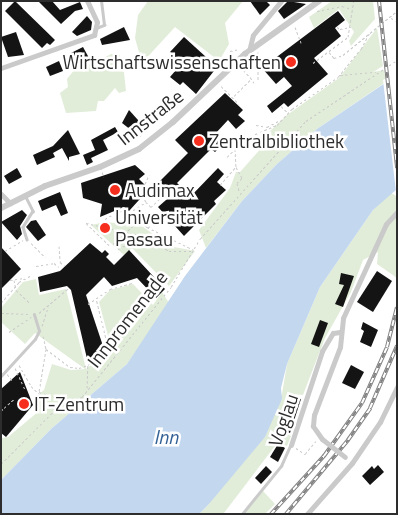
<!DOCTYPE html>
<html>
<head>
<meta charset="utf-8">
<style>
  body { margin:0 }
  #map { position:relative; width:398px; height:515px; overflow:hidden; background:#fff; font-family:"Titillium Web",sans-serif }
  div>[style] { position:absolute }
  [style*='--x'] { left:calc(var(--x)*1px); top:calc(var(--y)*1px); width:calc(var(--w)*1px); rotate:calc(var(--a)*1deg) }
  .green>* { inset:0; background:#e1edd9 }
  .water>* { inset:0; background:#c3d7ef }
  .pier>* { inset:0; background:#fff }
  .building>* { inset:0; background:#141414 }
  .path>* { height:1px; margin-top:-0.5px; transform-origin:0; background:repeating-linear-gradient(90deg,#cacaca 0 2.5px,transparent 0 5px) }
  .service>* { height:2.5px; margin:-1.25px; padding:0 1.25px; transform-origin:1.25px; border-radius:1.25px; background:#cacaca }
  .minor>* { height:5px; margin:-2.5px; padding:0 2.5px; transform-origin:2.5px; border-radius:2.5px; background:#cacaca }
  .tertiary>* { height:6px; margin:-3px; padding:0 3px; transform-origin:3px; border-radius:3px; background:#cacaca }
  .rail>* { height:4px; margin-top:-2px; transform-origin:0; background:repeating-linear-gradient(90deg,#fff 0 5.5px,#828282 0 11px); box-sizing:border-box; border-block:1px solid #828282 }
  .path-bridge>* { height:1px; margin-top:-0.5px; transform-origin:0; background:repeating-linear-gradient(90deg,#cacaca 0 2.5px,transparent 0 5px) }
  .minor-bridge>* { height:5px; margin:-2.5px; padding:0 2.5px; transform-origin:2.5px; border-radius:2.5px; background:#cacaca }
  .dots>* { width:14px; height:14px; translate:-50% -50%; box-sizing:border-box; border:2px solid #fff; border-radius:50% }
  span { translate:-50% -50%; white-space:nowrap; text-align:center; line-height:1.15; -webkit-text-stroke:5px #fff; paint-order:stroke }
  .poi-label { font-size:19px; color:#2d2d2d }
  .right { translate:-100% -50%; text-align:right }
  .left { translate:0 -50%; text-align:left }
  .street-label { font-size:19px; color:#2d2d2d }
  .water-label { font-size:20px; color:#346297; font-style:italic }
  .frame { position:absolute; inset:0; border:2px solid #2d2d2d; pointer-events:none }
</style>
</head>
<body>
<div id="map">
  <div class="green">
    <i style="clip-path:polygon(148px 1px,243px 1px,225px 23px,229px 44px,219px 61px,175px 27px,142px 63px,135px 38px,138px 15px)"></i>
    <i style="clip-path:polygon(332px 1px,373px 1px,375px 19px,351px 46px,349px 41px,354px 32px,339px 9px,314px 28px,309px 17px)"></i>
    <i style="clip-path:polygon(377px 28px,383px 66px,373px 72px,384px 70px,386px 82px,317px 129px,277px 164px,242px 201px,206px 248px,199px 230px,230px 188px,236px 172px,240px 172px,272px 136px,269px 132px,287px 115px,339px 78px)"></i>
    <i style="clip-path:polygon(111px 54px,119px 54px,123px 65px,118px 69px,124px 72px,126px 91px,119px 93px,115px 88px,104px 101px,98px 101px,96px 111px,66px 113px,60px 93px,68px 87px,67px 79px,75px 69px,81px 70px,85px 64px,93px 64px)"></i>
    <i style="clip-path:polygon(390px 192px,396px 196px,397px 278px,377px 264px,378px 252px,363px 260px,351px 292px,325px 338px,303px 395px,292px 394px,278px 430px,291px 436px,287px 446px,278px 442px,224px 513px,199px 514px,209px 504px,282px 394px,287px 364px,320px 287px,373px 210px)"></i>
    <i style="clip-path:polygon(106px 222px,142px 226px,169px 246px,195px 251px,169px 286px,132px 248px,124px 255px,91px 225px)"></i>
    <i style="clip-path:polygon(36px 279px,39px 295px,66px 289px,86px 369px,111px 347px,99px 302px,110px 290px,133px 284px,153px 305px,162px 292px,169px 303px,127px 364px,51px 429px,1px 480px,1px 438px,8px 437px,39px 411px,38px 395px,44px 390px,52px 364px,71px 370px,85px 369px,35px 333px,25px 344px,1px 322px,1px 308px,23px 282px)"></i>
    <i style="clip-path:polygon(263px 491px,275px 504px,265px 514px,242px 514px)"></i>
  </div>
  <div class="water">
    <i style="clip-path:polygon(397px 75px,397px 189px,373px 210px,320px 287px,287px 364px,281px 388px,282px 399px,265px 437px,209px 504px,199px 514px,1px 514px,1px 480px,51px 429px,127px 364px,185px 276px,242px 201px,277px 164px,317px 129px)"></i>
  </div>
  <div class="pier">
    <i style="clip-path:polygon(396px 73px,397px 84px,396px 192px,383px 80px)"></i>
  </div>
  <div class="building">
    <i style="clip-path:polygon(15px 1px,55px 40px,50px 45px,47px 43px,42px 48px,5px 11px)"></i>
    <i style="clip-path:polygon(38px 1px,52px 1px,60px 10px,80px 2px,83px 9px,75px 11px,61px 24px)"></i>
    <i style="clip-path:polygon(250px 1px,266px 1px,270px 5px,260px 15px)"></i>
    <i style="clip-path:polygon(288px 1px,306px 4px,284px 19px,278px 11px)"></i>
    <i style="clip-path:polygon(338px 11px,345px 20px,335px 28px,341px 36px,314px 58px,328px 74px,288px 107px,284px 103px,272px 113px,267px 106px,292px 86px,284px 77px,276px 84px,262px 68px)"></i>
    <i style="clip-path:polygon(87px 16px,92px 22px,91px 30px,77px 36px,72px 32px)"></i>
    <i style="clip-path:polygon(124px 27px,130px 40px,102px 45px,100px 39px)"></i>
    <i style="clip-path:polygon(16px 32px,24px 55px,8px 57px,1px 37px)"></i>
    <i style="clip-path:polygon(184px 37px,217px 67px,196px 94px,183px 82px,180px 85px,170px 77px,182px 63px,170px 52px)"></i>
    <i style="clip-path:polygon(83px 47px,89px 58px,76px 64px,71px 53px)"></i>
    <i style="clip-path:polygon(59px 61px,63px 71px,50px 76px,46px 67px)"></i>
    <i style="clip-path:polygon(225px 93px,243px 110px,238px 115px,245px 121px,236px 129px,228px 120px,215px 134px,224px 143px,215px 152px,211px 149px,177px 183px,191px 196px,218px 168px,224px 174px,217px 182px,226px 190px,214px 201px,216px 204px,184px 236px,158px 207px,174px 193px,159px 182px,188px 153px,175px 140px)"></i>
    <i style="clip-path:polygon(129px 110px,147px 130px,140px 137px,122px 123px)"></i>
    <i style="clip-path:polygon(115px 127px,118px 132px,103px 140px,108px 150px,91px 158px,93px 162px,87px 165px,83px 155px,95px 150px,91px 140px)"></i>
    <i style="clip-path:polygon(68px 130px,80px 154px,69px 157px,69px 161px,62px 148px,53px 153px,55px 157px,37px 165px,33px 155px,53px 146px)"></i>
    <i style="clip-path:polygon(135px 165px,145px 174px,139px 179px,149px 189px,129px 211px,124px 207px,100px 217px,102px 204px,83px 198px,81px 183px)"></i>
    <i style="clip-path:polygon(17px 168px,22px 177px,9px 184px,4px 176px)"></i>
    <i style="clip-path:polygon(60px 192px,68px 213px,61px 216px,56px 205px,42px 211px,38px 201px)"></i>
    <i style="clip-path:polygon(22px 210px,27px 215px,20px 226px,22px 234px,17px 240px,1px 222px)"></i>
    <i style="clip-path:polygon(36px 220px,46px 235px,38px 241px,26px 227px,31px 221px)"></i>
    <i style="clip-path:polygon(90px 243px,102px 253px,105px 250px,109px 254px,106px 257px,114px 265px,129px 250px,165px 289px,156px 298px,137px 278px,112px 286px,104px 277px,86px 295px,102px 343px,101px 351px,88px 363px,71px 290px,67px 286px,40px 292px,38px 277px,60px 271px)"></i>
    <i style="clip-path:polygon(1px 247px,21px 269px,1px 289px)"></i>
    <i style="clip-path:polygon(377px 271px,392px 281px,373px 312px,357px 302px)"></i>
    <i style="clip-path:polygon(341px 273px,354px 276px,343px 307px,335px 304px,344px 285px,339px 284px)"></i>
    <i style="clip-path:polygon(320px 320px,328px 323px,319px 347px,311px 344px)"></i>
    <i style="clip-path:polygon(363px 322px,378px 330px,371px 347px,360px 342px,364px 331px,361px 329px)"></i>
    <i style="clip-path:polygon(351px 365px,364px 372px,355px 389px,342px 383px)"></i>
    <i style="clip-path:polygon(20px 372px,33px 405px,6px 437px,1px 433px,1px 389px)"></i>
    <i style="clip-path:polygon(292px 396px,301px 399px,290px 433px,280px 429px)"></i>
    <i style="clip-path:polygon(278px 444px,285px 448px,278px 462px,270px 457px)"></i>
    <i style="clip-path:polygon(378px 465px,384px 472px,370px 485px,362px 476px,372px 466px,374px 469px)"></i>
    <i style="clip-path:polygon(266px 466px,272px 472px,261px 484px,255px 478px)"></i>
  </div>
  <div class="path">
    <i style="--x:317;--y:11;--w:25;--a:-11"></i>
    <i style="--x:342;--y:6;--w:10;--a:17"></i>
    <i style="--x:391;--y:18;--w:7;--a:27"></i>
    <i style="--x:295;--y:27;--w:17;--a:69"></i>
    <i style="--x:337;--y:27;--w:4;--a:34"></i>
    <i style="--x:340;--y:29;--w:11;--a:-10"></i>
    <i style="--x:258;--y:52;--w:28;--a:90"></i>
    <i style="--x:329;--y:52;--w:8;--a:50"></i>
    <i style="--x:334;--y:58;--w:9;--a:-18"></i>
    <i style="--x:343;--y:55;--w:70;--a:-39.2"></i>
    <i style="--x:230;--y:55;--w:4;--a:-90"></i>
    <i style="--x:230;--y:51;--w:10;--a:-11"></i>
    <i style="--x:313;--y:63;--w:44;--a:-36.6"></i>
    <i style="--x:348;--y:37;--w:36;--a:-81"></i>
    <i style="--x:340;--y:75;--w:36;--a:-5"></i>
    <i style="--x:250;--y:77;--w:7;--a:56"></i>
    <i style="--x:221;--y:86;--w:25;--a:45"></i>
    <i style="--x:234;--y:96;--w:24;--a:-45"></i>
    <i style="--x:281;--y:106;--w:8;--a:45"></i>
    <i style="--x:256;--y:125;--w:11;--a:10"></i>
    <i style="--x:267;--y:127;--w:15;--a:-28"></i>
    <i style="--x:235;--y:149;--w:18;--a:87"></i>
    <i style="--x:236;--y:167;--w:13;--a:61"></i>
    <i style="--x:242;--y:178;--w:7;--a:135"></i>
    <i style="--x:237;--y:183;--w:8;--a:76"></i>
    <i style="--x:227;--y:157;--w:27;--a:-45"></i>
    <i style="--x:246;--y:138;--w:34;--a:-23"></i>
    <i style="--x:277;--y:125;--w:22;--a:-47"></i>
    <i style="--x:292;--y:109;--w:56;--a:-34.8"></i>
    <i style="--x:338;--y:77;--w:36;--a:-51"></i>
    <i style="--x:361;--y:49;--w:19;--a:-62"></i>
    <i style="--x:102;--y:172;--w:5;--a:68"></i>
    <i style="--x:145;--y:184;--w:10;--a:-66"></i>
    <i style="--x:220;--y:185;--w:23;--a:-49"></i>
    <i style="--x:144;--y:197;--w:16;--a:-47"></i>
    <i style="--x:155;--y:185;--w:10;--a:107"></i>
    <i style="--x:152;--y:195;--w:13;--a:-51"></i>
    <i style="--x:160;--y:185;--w:10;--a:114"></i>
    <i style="--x:156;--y:194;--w:9;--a:-36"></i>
    <i style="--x:163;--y:189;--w:5;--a:37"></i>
    <i style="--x:167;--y:192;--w:22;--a:137"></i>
    <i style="--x:151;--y:207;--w:7;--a:-135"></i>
    <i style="--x:146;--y:202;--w:7;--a:-117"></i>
    <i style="--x:143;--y:196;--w:10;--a:-45"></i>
    <i style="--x:123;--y:208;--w:8;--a:40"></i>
    <i style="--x:129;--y:213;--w:20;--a:-33"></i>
    <i style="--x:105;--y:219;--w:16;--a:-30"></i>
    <i style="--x:119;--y:211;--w:10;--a:11"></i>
    <i style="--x:129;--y:213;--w:23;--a:38"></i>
    <i style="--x:147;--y:227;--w:52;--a:26.1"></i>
    <i style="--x:86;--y:223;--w:59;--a:12.6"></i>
    <i style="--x:144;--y:236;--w:29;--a:31"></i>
    <i style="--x:169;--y:251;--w:25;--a:0"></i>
    <i style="--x:86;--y:223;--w:32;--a:44"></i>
    <i style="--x:148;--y:227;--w:14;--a:-21"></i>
    <i style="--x:31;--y:243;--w:20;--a:45"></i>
    <i style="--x:59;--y:246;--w:16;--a:86"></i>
    <i style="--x:60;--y:262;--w:6;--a:39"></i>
    <i style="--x:118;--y:249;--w:29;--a:-27"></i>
    <i style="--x:5;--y:251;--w:21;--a:-31"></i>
    <i style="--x:36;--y:266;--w:18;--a:-9"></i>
    <i style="--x:54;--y:263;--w:6;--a:39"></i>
    <i style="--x:10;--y:280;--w:14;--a:-8"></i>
    <i style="--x:14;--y:280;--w:10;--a:79"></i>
    <i style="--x:16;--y:290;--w:18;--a:43"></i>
    <i style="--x:1;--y:303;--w:28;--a:-49"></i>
    <i style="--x:19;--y:282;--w:13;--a:-29"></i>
    <i style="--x:88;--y:304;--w:27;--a:-34"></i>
    <i style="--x:110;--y:289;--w:23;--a:-15"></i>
    <i style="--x:1;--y:313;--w:27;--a:2"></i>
    <i style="--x:39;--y:313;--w:39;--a:-40"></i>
    <i style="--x:42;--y:326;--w:20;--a:-72"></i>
    <i style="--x:9;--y:332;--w:27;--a:-34"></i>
    <i style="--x:43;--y:336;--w:13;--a:77"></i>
    <i style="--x:46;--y:349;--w:44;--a:99.2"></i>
    <i style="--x:39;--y:392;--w:28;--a:18"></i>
    <i style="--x:46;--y:349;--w:30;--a:37"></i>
    <i style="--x:70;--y:367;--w:9;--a:6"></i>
    <i style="--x:79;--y:368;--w:9;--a:-18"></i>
    <i style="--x:88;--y:365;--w:27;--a:-42"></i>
    <i style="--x:108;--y:347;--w:50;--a:-103.8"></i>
    <i style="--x:19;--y:365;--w:24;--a:60"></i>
    <i style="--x:31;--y:386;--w:34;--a:45"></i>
    <i style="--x:15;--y:368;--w:23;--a:65"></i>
    <i style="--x:7;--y:374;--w:8;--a:50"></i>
    <i style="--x:87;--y:388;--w:23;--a:-88"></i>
    <i style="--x:4;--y:408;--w:13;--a:-42"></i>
    <i style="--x:1;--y:411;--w:3;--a:-45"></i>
    <i style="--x:296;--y:448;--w:11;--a:34"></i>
    <i style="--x:305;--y:454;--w:17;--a:-50"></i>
    <i style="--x:1;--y:464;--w:76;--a:-45"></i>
    <i style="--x:55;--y:410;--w:14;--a:-36"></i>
    <i style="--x:66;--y:402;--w:17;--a:-17"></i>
    <i style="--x:82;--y:397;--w:141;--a:-51"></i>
    <i style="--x:171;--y:287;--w:56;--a:-58.9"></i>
    <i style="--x:200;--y:239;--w:159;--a:-48.1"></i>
    <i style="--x:306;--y:121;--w:110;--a:-33.8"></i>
  </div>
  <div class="service">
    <i style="--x:96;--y:28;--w:9;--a:-21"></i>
    <i style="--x:104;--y:25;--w:24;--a:-97"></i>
    <i style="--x:26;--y:197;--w:16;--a:63"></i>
    <i style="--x:33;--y:211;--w:19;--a:122"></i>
    <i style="--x:23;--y:227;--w:13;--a:72"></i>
    <i style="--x:1;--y:376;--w:50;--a:-47.4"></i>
    <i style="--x:35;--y:339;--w:9;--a:-63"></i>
    <i style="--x:39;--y:331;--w:17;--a:-107"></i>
    <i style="--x:242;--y:514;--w:62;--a:-50.9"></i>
    <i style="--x:281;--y:466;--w:22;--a:-66"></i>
  </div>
  <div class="minor">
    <i style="--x:249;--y:51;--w:16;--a:-76"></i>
    <i style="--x:253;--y:35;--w:44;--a:-50.5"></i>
    <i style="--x:1;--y:68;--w:99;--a:-19.5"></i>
    <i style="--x:94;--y:35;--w:13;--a:-77"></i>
    <i style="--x:97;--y:22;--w:23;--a:-115"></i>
    <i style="--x:1;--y:194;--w:13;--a:45"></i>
    <i style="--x:322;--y:439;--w:16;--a:-125"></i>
    <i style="--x:313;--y:426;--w:11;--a:-85"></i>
    <i style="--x:314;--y:415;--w:73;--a:-69.1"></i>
    <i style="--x:340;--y:347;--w:29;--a:-84"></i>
    <i style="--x:343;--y:318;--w:103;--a:-65.4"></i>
    <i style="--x:386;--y:224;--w:16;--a:-47"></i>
    <i style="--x:291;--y:445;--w:99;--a:-71.7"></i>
    <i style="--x:322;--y:351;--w:21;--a:-59"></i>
    <i style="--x:333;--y:333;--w:7;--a:-8"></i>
    <i style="--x:307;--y:514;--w:68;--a:-48.6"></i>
    <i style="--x:352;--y:463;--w:50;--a:-55.7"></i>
    <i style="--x:380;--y:422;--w:39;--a:-64"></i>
  </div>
  <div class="tertiary">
    <i style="--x:1;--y:208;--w:49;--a:-26.6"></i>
    <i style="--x:45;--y:186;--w:58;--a:-19.1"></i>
    <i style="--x:100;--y:167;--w:43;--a:-24.8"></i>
    <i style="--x:139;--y:149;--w:43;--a:-38.5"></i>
    <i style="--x:173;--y:122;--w:99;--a:-43.4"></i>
    <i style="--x:245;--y:54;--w:91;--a:-35.6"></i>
  </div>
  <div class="rail">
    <i style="--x:379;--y:1;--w:168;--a:83.8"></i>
    <i style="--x:271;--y:514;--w:79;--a:-47.6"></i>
    <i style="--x:324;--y:456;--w:65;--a:-54.4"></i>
    <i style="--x:362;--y:403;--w:61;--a:-65.9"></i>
    <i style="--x:387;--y:347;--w:41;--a:-76"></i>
    <i style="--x:286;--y:514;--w:97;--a:-50"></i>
    <i style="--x:348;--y:440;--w:39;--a:-55"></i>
    <i style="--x:370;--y:408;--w:68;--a:-66.5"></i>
  </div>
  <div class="path-bridge">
    <i style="--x:230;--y:55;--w:30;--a:48"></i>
    <i style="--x:113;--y:244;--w:30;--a:-42"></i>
  </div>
  <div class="minor-bridge">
    <i style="--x:322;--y:439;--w:29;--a:38"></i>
  </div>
  <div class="dots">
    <i style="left:291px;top:62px;background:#f62e1d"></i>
    <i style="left:199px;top:141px;background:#f62e1d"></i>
    <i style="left:115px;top:190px;background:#f62e1d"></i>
    <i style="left:105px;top:228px;background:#f62e1d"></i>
    <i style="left:24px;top:404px;background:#f62e1d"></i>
  </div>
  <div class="poi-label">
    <span class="right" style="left:281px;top:62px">Wirtschaftswissenschaften</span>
    <span class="left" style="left:209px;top:141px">Zentralbibliothek</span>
    <span class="left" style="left:125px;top:190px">Audimax</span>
    <span class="left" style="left:115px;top:228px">Universität<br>Passau</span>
    <span class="left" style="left:34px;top:404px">IT-Zentrum</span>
  </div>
  <div class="street-label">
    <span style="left:150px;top:117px;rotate:-38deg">Innstraße</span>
    <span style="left:127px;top:319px;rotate:-52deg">Innpromenade</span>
    <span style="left:283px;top:420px;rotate:-71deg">Voglau</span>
  </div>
  <div class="water-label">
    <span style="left:166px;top:436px">Inn</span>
  </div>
  <div class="frame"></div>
</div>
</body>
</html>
